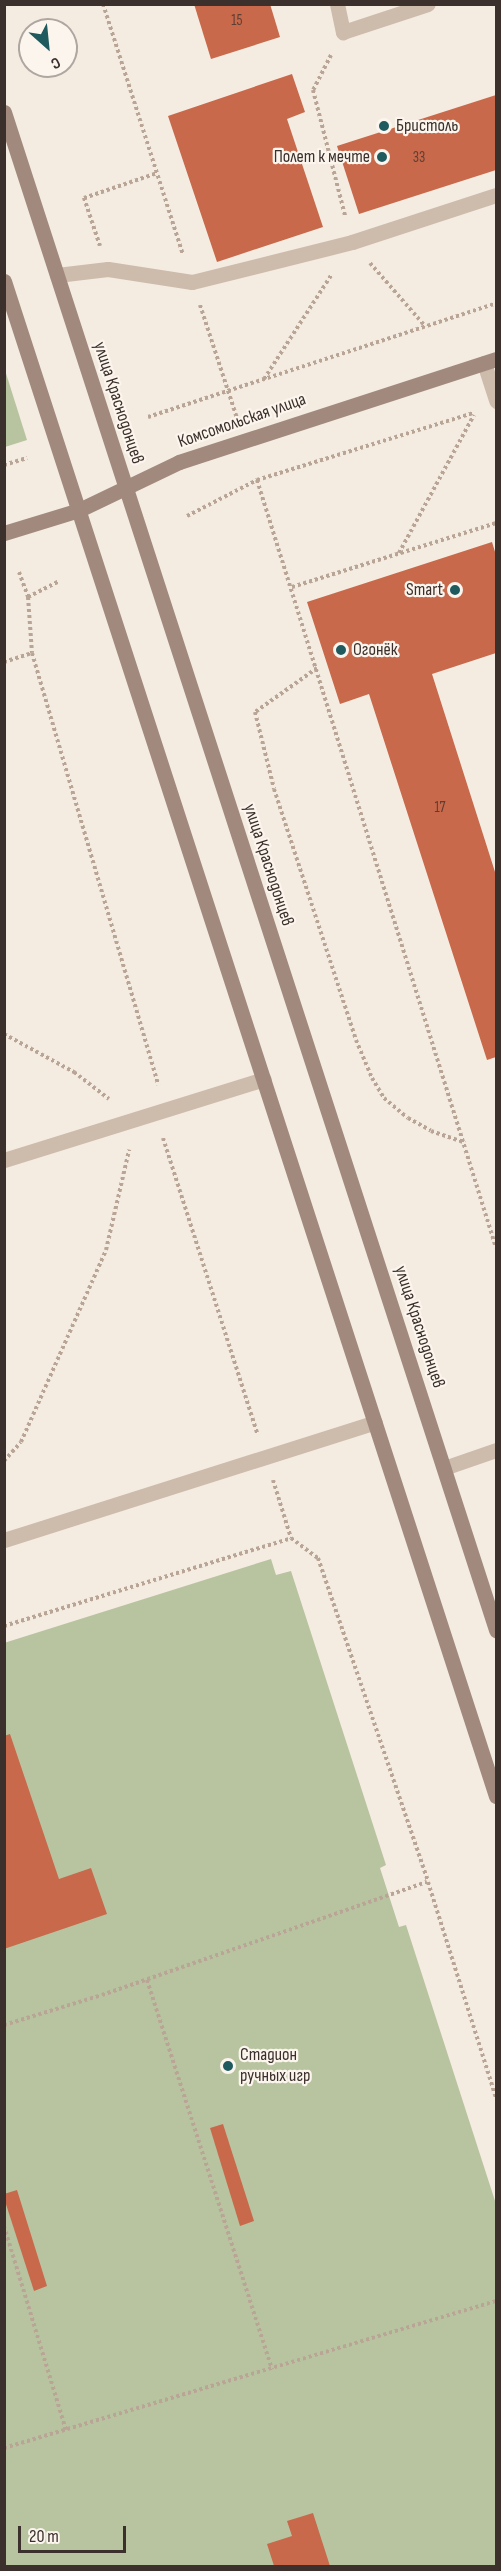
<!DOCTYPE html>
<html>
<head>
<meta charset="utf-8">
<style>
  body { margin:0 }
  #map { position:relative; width:501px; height:2571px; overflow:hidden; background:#f4ebe1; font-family:"Sofia Sans Condensed",sans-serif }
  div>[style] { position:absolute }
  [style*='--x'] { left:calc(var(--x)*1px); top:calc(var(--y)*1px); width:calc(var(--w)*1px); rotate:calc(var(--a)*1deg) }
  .green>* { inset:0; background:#b8c4a0 }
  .building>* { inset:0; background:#c8694b }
  .path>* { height:4px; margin-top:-2px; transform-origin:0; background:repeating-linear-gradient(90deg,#b9a596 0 3px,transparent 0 6px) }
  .lane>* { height:15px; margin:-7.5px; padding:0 7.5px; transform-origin:7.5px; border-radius:7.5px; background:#cdbbac }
  .secondary>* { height:15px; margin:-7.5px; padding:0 7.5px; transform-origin:7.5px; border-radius:7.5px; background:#a18a7d }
  .dots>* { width:16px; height:16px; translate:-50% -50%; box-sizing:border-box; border:3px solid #fbf5ee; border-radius:50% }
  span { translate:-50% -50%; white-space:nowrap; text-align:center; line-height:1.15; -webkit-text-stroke:4.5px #fbf5ee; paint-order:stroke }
  .number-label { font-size:15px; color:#5e3e33 }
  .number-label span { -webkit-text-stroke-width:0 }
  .poi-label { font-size:18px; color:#3b302b }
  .left { translate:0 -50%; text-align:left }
  .right { translate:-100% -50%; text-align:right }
  .street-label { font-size:18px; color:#3b302b }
  .frame { position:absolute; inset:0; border:6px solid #3b302b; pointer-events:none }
  .north { position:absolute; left:18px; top:18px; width:60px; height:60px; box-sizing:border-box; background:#fbf5ee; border:2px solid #aea6a0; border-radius:50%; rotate:153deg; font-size:16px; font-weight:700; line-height:24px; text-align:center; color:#3b302b }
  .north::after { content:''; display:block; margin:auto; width:21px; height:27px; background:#1f5a5e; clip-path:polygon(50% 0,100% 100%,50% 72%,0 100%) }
  .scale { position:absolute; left:18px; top:2526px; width:108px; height:27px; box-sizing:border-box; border:3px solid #3b302b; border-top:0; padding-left:8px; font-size:18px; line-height:21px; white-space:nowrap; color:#3b302b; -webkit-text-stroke:4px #fbf5ee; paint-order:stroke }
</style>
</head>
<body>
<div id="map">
  <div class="green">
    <i style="clip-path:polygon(4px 367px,27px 440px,5px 447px,4px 447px)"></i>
    <i style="clip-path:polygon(271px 1559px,276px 1575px,291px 1571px,386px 1865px,380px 1868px,399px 1927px,406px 1925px,496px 2204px,496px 2566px,5px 2566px,4px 1643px)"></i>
  </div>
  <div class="building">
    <i style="clip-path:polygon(194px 4px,270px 4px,280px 37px,211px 59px)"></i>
    <i style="clip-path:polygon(292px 74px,305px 112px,287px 119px,323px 227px,217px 262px,168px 116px)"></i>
    <i style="clip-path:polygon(496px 95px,496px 170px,359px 214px,337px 146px)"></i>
    <i style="clip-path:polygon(492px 542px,496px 555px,496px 653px,432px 674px,496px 875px,496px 1057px,487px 1060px,369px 694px,340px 704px,307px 602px)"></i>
    <i style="clip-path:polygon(10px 1734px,59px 1879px,91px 1868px,107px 1914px,4px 1949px,4px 1736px)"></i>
    <i style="clip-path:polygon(223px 2124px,254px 2221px,240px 2226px,210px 2128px)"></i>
    <i style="clip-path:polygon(17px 2190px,47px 2286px,34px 2291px,4px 2198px,4px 2194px)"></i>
    <i style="clip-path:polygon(313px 2513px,330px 2566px,274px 2566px,267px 2544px,292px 2536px,287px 2521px)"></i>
  </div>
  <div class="path">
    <i style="--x:103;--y:4;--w:263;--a:72.3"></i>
    <i style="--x:331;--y:55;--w:39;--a:117"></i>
    <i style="--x:313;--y:90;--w:130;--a:75.7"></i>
    <i style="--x:100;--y:246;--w:51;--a:-108.4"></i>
    <i style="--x:84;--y:198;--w:77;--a:-18.9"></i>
    <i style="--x:370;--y:263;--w:84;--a:48.9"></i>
    <i style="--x:200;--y:305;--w:119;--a:71.9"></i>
    <i style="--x:264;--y:379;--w:125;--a:-57.1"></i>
    <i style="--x:148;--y:417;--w:366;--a:-18.1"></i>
    <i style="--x:4;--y:465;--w:24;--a:-17"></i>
    <i style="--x:257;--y:480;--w:804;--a:72.71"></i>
    <i style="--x:187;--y:516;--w:79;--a:-27.2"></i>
    <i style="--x:257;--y:480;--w:226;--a:-17.2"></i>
    <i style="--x:399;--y:553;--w:157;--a:-61.5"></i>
    <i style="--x:19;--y:572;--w:27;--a:70"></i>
    <i style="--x:28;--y:597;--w:56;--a:85.9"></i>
    <i style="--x:32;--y:653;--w:450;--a:73.7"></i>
    <i style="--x:292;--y:587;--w:214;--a:-17.4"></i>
    <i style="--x:28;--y:597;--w:35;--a:-27"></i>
    <i style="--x:4;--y:662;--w:29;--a:-18"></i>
    <i style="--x:317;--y:668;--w:76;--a:144.6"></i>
    <i style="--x:255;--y:712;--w:79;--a:76.1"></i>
    <i style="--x:274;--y:789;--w:264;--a:71.9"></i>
    <i style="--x:356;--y:1040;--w:41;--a:67.2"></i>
    <i style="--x:372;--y:1078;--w:23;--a:59"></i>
    <i style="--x:384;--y:1098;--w:31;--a:40"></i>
    <i style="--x:408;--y:1118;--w:26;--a:29"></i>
    <i style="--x:431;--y:1131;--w:36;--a:19"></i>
    <i style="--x:4;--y:1034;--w:80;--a:28.5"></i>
    <i style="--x:74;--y:1072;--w:44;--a:37.6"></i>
    <i style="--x:163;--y:1138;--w:310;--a:72.3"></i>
    <i style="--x:4;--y:1461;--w:25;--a:-48"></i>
    <i style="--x:21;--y:1442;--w:210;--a:-66.1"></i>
    <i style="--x:106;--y:1250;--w:103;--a:-77"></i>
    <i style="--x:273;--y:1480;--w:61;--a:72.8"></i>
    <i style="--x:4;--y:1626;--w:300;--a:-17"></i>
    <i style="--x:291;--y:1538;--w:34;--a:37"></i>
    <i style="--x:318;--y:1558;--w:342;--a:71.2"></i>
    <i style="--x:428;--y:1882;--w:226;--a:72.5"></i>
    <i style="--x:147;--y:1980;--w:409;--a:72.2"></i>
    <i style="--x:4;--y:2025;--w:102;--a:-17"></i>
    <i style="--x:102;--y:1995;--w:344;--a:-19.2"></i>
    <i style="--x:4;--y:2226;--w:213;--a:73.1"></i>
    <i style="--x:4;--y:2448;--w:513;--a:-16.64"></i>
  </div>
  <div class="lane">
    <i style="--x:337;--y:4;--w:29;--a:78"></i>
    <i style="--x:343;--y:32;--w:89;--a:-18.2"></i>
    <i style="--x:57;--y:275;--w:51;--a:-6.7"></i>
    <i style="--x:108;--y:269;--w:85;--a:8.8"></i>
    <i style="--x:192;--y:282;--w:165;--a:-14"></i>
    <i style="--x:352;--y:242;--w:151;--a:-18.1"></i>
    <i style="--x:484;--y:363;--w:40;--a:72"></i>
    <i style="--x:4;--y:1160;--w:272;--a:-17.3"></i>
    <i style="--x:444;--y:1468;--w:55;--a:-19.1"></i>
    <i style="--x:4;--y:1540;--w:389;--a:-17.6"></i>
  </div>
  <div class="secondary">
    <i style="--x:4;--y:112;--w:1596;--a:72.04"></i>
    <i style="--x:4;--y:281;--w:1593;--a:72.01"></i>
    <i style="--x:4;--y:533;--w:78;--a:-17"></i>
    <i style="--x:79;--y:510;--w:111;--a:-25.6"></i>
    <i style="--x:179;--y:462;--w:333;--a:-18"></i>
  </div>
  <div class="dots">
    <i style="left:384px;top:126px;background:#1f5a5e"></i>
    <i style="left:382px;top:157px;background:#1f5a5e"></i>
    <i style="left:455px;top:590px;background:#1f5a5e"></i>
    <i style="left:341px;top:650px;background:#1f5a5e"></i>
    <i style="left:228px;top:2066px;background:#1f5a5e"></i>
  </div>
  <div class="number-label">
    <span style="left:237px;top:21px">15</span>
    <span style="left:419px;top:158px">33</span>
    <span style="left:440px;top:808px">17</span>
  </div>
  <div class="poi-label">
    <span class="left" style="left:396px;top:126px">Бристоль</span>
    <span class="right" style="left:370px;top:157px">Полет к мечте</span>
    <span class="right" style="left:443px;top:590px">Smart</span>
    <span class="left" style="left:353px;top:650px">Огонёк</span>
    <span class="left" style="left:240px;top:2066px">Стадион<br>ручных игр</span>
  </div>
  <div class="street-label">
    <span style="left:118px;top:403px;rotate:72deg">улица Краснодонцев</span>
    <span style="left:242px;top:421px;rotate:-19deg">Комсомольская улица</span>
    <span style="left:268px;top:865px;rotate:72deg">улица Краснодонцев</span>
    <span style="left:419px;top:1327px;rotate:72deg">улица Краснодонцев</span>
  </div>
  <div class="frame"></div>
  <div class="north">С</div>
  <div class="scale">20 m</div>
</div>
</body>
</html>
